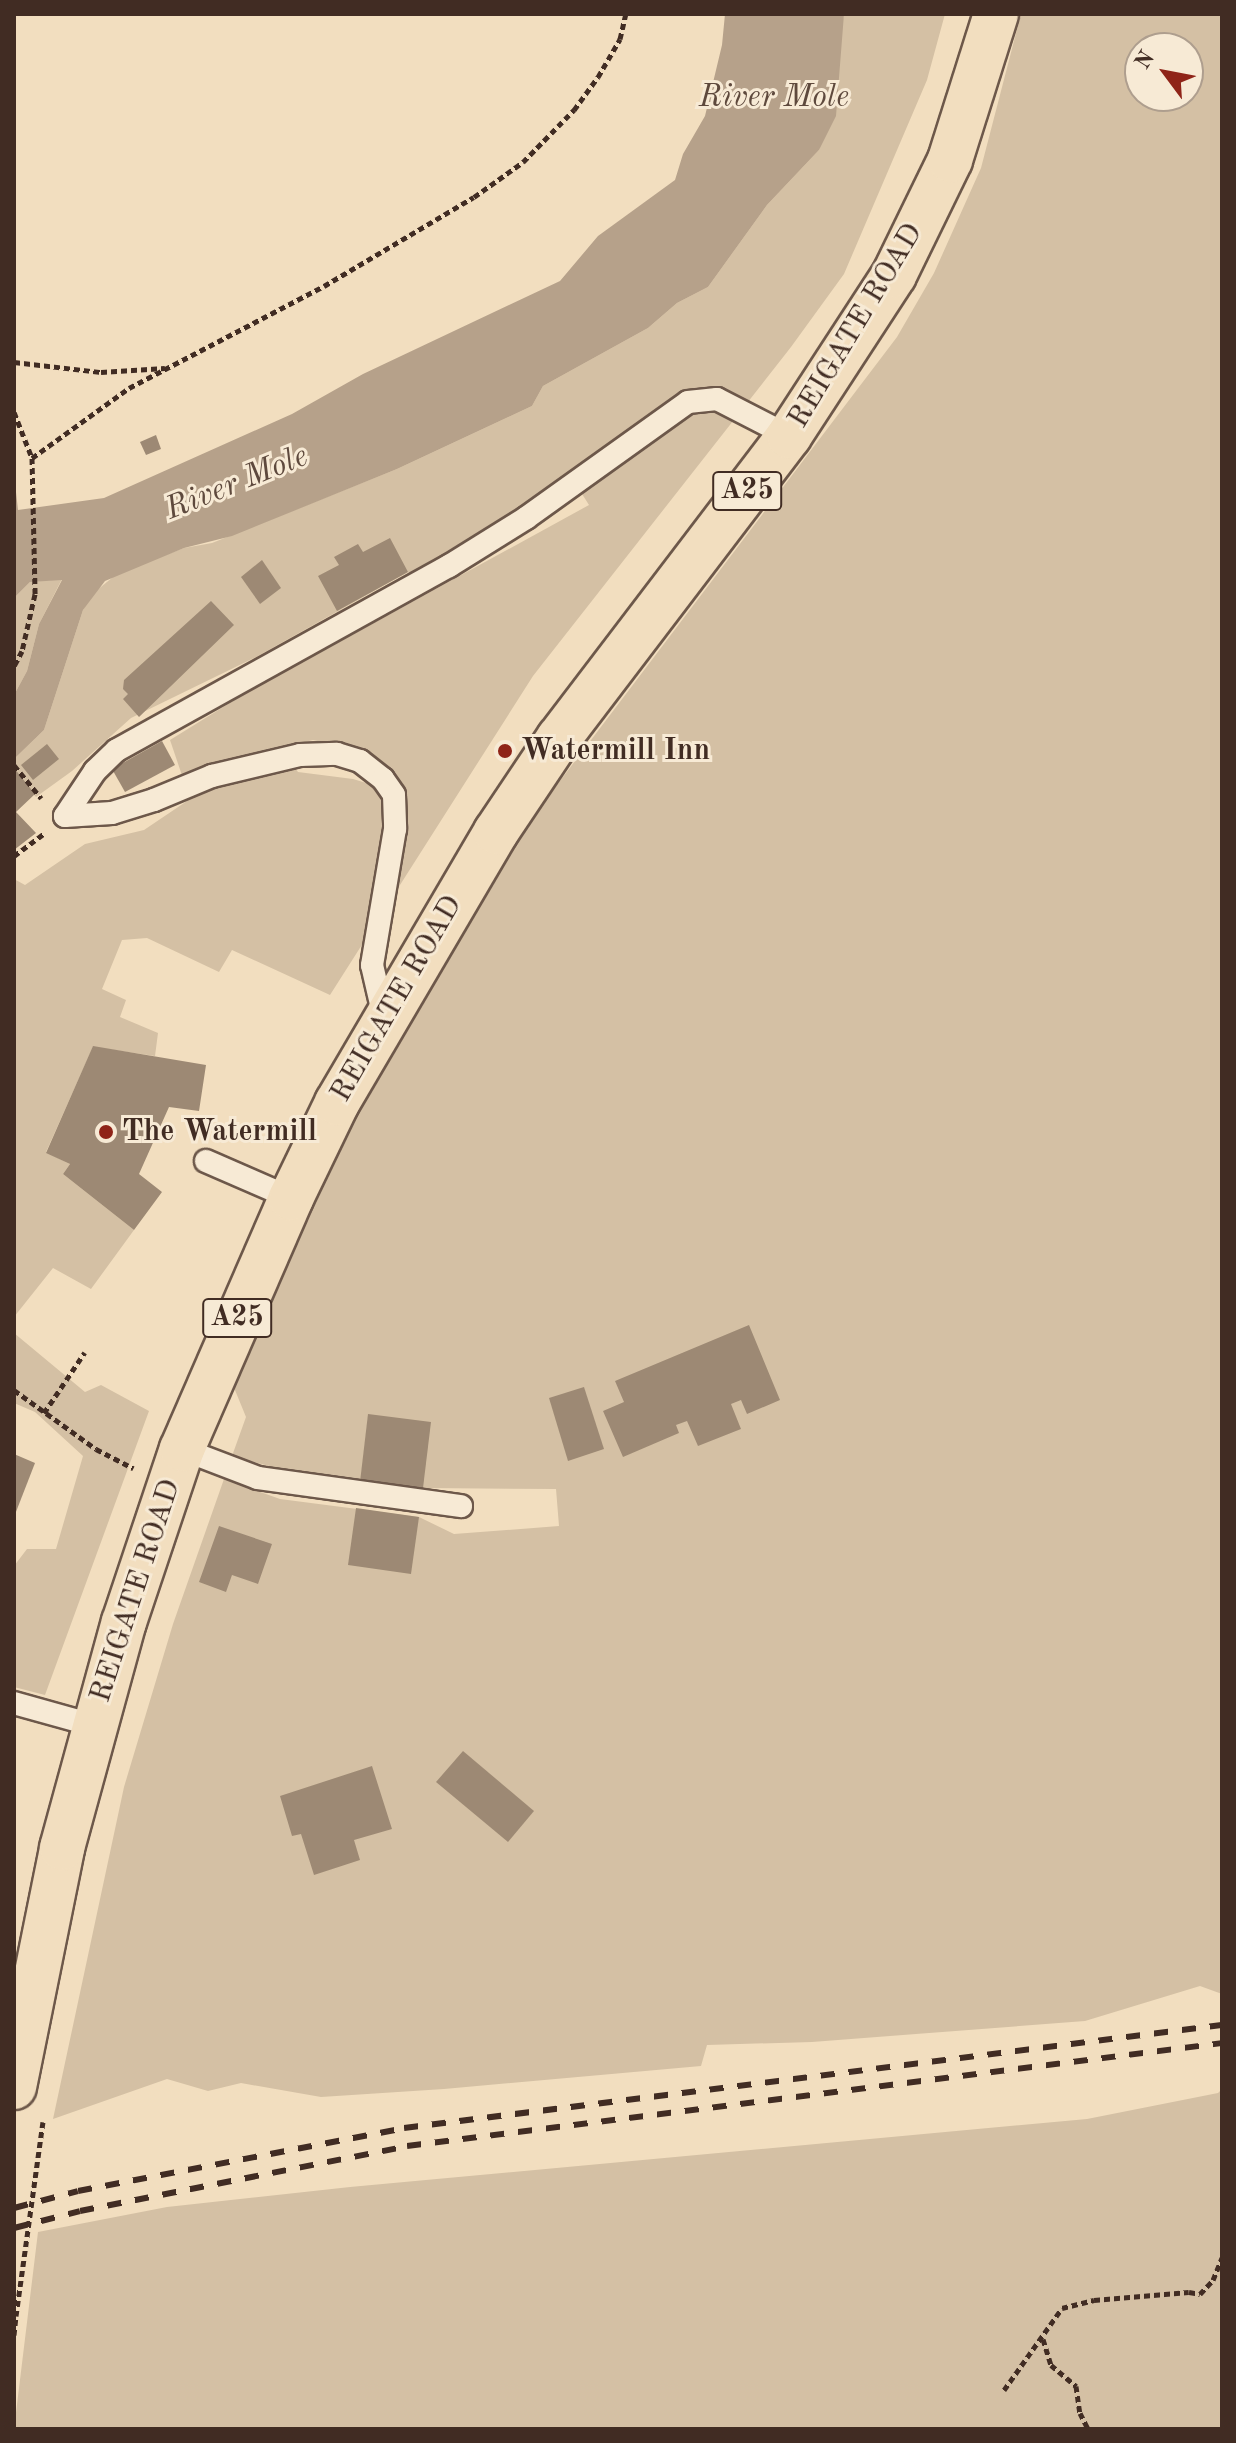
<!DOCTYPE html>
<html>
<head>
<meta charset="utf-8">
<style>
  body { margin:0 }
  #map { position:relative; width:1236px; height:2443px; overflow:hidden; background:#f2debf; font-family:"Old Standard TT",serif }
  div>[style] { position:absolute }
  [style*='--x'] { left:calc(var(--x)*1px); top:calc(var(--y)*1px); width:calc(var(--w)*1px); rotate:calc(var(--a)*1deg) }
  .green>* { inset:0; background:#d4c0a4 }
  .water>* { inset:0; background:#b6a18a }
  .building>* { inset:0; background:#9d8974 }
  .path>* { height:5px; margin-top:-2.5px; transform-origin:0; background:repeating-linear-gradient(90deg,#412c23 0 6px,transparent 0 10px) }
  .roads { filter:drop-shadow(2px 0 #6d584a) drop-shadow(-2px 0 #6d584a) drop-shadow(0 2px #6d584a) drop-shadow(0 -2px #6d584a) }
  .lane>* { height:22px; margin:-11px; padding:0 11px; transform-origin:11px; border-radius:11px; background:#f7ead5 }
  .primary>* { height:44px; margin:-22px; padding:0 22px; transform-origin:22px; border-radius:22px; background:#f2debf }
  .rail>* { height:6px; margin-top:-3px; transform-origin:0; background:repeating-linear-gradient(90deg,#412c23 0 14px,transparent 0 28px) }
  .path-bridge>* { height:5px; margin-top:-2.5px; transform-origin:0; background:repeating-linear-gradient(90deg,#412c23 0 6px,transparent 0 10px) }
  .dots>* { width:22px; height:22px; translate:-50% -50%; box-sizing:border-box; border:4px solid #f7ead5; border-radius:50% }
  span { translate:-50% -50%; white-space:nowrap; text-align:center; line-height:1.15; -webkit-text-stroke:6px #f7ead5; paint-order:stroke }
  .shield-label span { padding:2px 6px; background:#f7ead5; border:2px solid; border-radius:6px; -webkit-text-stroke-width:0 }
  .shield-label { font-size:28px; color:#412c23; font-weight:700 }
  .street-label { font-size:30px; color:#412c23 }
  .poi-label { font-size:30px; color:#412c23; font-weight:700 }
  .left { translate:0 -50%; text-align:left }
  .water-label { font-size:32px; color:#5e493d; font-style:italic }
  .frame { position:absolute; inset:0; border:16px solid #412c23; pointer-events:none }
  .north { position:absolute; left:1124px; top:32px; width:80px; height:80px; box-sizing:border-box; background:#f7ead5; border:2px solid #ae9e8e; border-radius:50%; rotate:302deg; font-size:22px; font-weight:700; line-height:32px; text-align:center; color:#412c23 }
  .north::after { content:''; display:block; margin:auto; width:28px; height:36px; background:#8f2418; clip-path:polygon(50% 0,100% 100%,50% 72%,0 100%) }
</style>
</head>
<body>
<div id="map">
  <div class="green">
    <i style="clip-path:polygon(evenodd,844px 14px,945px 14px,927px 80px,844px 274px,791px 347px,533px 676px,330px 995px,232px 950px,219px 972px,147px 938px,122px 940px,102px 989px,126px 1000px,120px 1017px,158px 1033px,155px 1056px,93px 1047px,46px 1152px,70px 1164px,63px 1174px,134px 1230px,91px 1289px,53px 1268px,14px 1317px,14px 879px,25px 885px,85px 844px,144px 830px,190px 799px,170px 740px,241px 696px,589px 505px,572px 478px,519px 513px,414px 574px,408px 572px,256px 657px,131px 718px,72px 771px,36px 797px,14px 772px,14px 759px,44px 730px,83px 610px,91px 595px,118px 573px,184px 548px,212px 543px,397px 469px,532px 406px,543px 386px,648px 328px,677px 303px,708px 287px,767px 205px,819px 150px,844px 14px,313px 740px,363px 751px,386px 789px,353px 779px,298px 772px,280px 748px,313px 740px)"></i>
    <i style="clip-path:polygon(evenodd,1021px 14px,1222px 14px,1222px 1994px,1200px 1986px,1085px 2021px,812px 2042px,707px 2045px,701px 2066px,444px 2089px,321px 2097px,241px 2083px,208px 2091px,167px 2079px,53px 2119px,124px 1787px,173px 1624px,224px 1479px,280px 1499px,419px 1517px,454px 1534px,559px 1526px,556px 1489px,423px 1488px,284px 1470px,232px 1456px,246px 1417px,228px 1373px,355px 1109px,528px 823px,897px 337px,934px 273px,981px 168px,1021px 14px,1140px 48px,1188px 48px,1188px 96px,1140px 96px,1140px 48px)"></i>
    <i style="clip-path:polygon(62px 579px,39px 624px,27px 671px,14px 695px,14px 598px,30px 582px)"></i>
    <i style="clip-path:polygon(14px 1333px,85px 1392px,101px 1385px,149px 1411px,45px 1695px,14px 1687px,14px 1566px,27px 1549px,56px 1549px,83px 1456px,35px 1412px,14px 1403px)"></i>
    <i style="clip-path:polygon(1222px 2089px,1222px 2429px,14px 2429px,38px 2232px,167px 2207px,350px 2187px,1087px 2119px,1218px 2093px)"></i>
  </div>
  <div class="water">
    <i style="clip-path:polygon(725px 14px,844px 14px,836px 116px,819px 150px,767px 205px,708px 287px,677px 303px,648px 328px,543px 386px,532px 406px,397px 469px,232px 536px,184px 548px,105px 581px,83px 610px,44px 730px,14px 759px,14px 695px,27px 671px,39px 624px,62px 580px,30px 582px,14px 598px,14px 474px,18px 510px,104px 498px,292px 414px,363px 374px,560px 281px,598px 236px,675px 180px,683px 154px,705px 116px,722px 45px)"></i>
  </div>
  <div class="building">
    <i style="clip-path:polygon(156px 435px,161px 449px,146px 455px,140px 442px)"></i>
    <i style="clip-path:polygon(390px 538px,408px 572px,337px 611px,318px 576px,339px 565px,334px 557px,358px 544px,363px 552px)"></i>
    <i style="clip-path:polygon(262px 560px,281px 588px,260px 604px,241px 577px)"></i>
    <i style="clip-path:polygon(211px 601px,234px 625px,139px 717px,123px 699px,128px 694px,123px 689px,124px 680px)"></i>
    <i style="clip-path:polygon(162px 741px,175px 765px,125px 792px,112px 769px)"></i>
    <i style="clip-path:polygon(47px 744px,59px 759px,33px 780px,21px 765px)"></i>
    <i style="clip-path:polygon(14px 768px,35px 794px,16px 812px,36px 833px,14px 850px)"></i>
    <i style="clip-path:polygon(93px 1046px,206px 1065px,199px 1111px,169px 1107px,139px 1174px,162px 1192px,134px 1230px,63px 1174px,70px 1164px,46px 1153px)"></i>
    <i style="clip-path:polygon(749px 1325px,780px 1400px,747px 1414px,741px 1400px,731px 1404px,741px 1429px,698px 1446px,687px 1421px,676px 1425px,679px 1433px,623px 1457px,603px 1411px,624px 1402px,615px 1381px)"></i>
    <i style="clip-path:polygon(584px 1387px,604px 1449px,568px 1461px,549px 1398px)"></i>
    <i style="clip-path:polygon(368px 1414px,431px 1422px,423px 1488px,360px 1482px)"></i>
    <i style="clip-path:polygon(14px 1454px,35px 1463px,14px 1517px)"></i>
    <i style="clip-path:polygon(356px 1508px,419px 1517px,411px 1574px,348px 1565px)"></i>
    <i style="clip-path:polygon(219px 1526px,272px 1544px,258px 1584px,232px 1575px,226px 1592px,199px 1582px)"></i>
    <i style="clip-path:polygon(463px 1751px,534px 1811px,508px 1842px,436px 1782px)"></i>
    <i style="clip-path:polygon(372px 1766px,392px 1829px,354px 1840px,360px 1860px,314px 1875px,301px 1834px,292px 1836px,280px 1796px)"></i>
  </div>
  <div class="path">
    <i style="--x:14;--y:362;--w:88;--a:6.6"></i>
    <i style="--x:101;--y:372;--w:64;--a:-3.6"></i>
    <i style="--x:14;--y:412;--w:49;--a:68.6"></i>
    <i style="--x:32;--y:458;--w:136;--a:88.7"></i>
    <i style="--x:35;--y:594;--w:58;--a:102.8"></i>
    <i style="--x:22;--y:651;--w:17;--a:118"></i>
    <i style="--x:32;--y:458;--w:120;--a:-35.8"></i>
    <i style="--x:129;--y:388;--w:220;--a:-27.6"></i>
    <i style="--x:324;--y:286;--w:174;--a:-30.7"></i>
    <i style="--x:474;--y:197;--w:60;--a:-35.5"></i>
    <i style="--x:523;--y:162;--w:73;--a:-45.6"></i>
    <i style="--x:574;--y:110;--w:41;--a:-54"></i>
    <i style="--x:598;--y:77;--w:44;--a:-59.9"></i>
    <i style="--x:620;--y:39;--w:26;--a:-77"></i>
    <i style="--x:14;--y:765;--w:43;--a:50.7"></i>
    <i style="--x:14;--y:856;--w:38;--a:-37"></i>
    <i style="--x:14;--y:1390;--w:101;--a:35.7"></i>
    <i style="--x:96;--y:1449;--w:42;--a:27.2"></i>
    <i style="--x:44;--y:1413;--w:73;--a:-56.1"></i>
    <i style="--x:14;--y:2335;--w:19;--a:-84"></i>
    <i style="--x:1043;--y:2339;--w:27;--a:73"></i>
    <i style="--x:1051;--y:2365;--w:33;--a:40"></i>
    <i style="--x:1076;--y:2386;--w:27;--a:82"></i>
    <i style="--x:1080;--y:2413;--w:18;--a:63"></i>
    <i style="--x:1004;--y:2390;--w:100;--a:-54.7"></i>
    <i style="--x:1062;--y:2308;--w:33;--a:-14"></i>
    <i style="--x:1094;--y:2300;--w:95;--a:-4.8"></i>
    <i style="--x:1189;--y:2292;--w:11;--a:10"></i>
    <i style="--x:1200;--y:2294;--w:19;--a:-47"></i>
    <i style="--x:1213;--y:2280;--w:24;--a:-68"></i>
  </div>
  <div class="roads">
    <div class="lane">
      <i style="--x:65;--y:816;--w:54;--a:-56.3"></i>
      <i style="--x:95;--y:771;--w:30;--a:-44"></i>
      <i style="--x:117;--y:750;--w:380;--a:-29"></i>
      <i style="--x:449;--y:566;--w:91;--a:-31.9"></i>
      <i style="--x:526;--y:518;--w:199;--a:-35.6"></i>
      <i style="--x:688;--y:402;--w:29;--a:-6"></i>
      <i style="--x:717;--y:399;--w:81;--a:27.2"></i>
      <i style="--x:65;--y:816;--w:47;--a:-3.7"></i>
      <i style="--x:112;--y:813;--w:44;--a:-17.2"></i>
      <i style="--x:154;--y:800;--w:63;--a:-22.5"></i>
      <i style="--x:212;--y:776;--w:90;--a:-13.4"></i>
      <i style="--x:300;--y:755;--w:37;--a:-2"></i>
      <i style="--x:337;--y:754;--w:24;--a:17"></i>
      <i style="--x:360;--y:761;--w:29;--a:38"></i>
      <i style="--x:383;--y:779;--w:19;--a:55"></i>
      <i style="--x:394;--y:795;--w:34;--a:88"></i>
      <i style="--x:395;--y:829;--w:138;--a:99.6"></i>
      <i style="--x:372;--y:965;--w:53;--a:77"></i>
      <i style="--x:206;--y:1161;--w:93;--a:23.5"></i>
      <i style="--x:182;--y:1449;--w:81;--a:20.9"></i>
      <i style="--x:258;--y:1478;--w:205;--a:7.9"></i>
      <i style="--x:14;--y:1703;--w:82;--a:15.6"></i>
    </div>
    <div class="primary">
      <i style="--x:14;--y:2087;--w:244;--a:-78.6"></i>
      <i style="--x:62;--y:1848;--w:234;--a:-74.7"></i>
      <i style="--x:124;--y:1622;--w:182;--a:-71.5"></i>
      <i style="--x:182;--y:1449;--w:274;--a:-66.5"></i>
      <i style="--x:291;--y:1198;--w:106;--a:-64.2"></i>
      <i style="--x:337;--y:1103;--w:314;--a:-59.6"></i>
      <i style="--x:496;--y:832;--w:113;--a:-56.2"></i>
      <i style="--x:559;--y:738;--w:380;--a:-52.7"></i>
      <i style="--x:789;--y:436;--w:192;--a:-56.9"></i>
      <i style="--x:894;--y:275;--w:128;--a:-64"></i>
      <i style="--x:950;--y:160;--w:153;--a:-72.5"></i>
    </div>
  </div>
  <div class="rail">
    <i style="--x:14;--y:2208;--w:66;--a:-14.9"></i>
    <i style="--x:78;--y:2191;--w:332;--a:-10.9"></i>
    <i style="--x:404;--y:2128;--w:824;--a:-7.18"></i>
    <i style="--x:14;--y:2228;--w:68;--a:-14.4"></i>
    <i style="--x:80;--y:2211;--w:333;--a:-11.2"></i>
    <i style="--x:407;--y:2146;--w:821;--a:-7.2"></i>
  </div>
  <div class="path-bridge">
    <i style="--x:16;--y:2316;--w:196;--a:-82.1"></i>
  </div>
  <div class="dots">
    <i style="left:505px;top:751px;background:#8f2418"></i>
    <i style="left:106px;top:1132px;background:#8f2418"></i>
  </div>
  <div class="shield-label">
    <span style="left:747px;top:491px">A25</span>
    <span style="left:237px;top:1318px">A25</span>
  </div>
  <div class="street-label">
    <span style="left:856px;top:326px;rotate:-59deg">REIGATE ROAD</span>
    <span style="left:397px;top:999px;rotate:-60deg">REIGATE ROAD</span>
    <span style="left:136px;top:1591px;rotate:-72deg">REIGATE ROAD</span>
  </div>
  <div class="poi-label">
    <span class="left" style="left:521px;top:751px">Watermill Inn</span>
    <span class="left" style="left:122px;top:1132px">The Watermill</span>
  </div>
  <div class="water-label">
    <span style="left:774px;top:98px">River Mole</span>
    <span style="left:237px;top:484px;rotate:-22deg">River Mole</span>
  </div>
  <div class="frame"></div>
  <div class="north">N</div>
</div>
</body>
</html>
